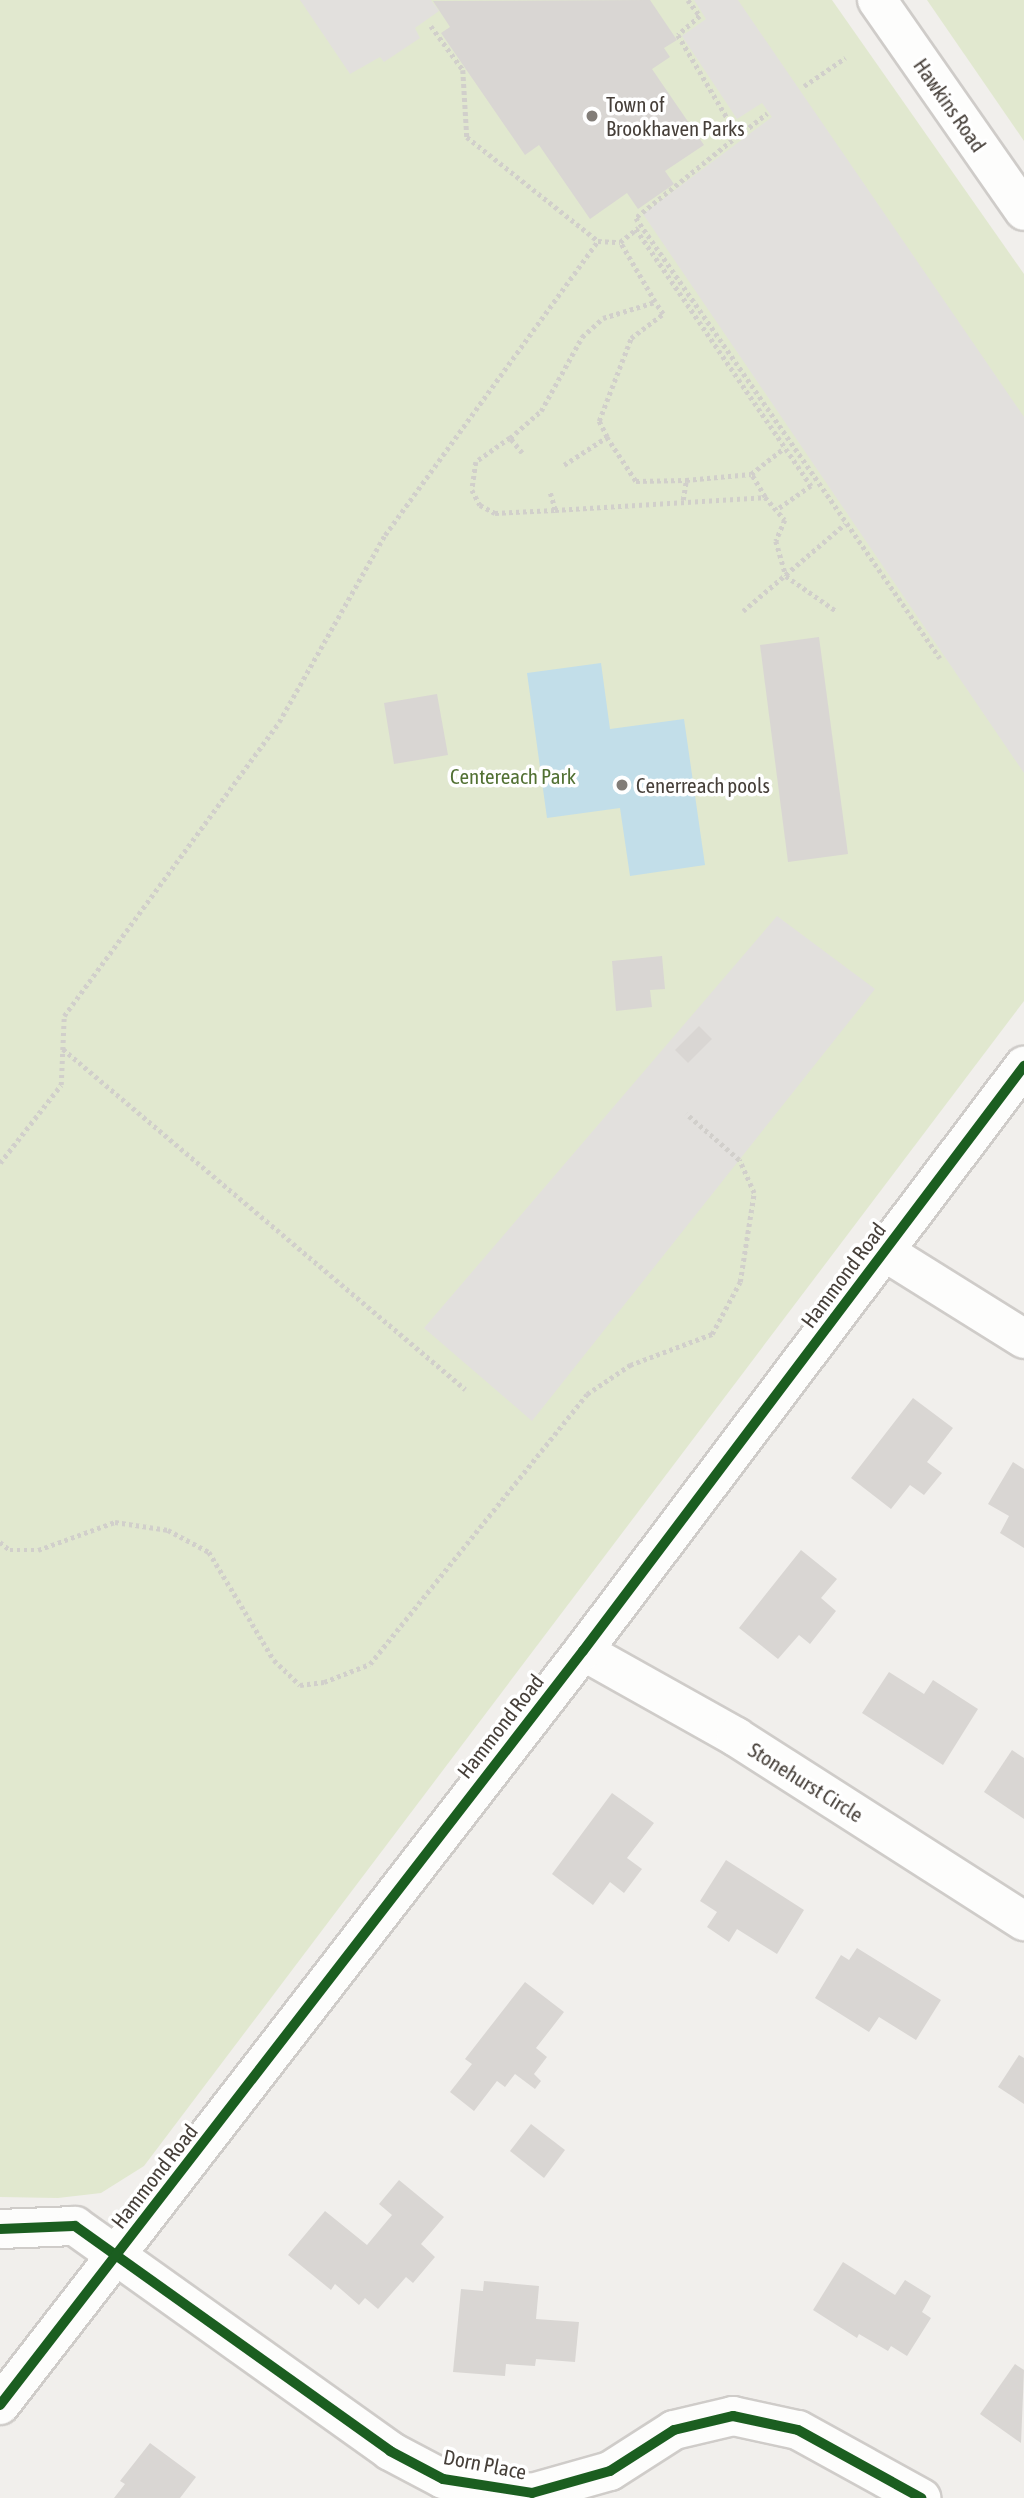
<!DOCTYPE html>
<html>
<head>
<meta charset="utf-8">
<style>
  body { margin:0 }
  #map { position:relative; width:1024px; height:2498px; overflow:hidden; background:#f1efec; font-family:"Asap Condensed",sans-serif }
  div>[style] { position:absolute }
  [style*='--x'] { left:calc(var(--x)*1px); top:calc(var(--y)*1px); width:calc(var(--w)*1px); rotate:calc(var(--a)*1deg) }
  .green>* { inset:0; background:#e1e8cf }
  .parking>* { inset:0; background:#e2e0dd }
  .water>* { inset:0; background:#c2dee9 }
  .building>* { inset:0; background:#d9d6d3 }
  .path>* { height:4.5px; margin-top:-2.25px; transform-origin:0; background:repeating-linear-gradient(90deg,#d1cfcb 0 3.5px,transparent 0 7px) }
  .roads { filter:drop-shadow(2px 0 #cfccc9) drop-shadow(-2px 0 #cfccc9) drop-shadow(0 2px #cfccc9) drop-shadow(0 -2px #cfccc9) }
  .minor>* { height:38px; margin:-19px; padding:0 19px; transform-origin:19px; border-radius:19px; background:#fdfdfc }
  .cycleway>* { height:10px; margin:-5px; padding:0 5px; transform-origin:5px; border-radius:5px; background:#1b5e20 }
  .dots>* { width:19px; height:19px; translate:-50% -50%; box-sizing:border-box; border:4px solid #fff; border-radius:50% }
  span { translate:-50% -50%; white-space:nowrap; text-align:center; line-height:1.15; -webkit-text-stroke:7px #fff; paint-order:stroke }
  .poi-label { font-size:21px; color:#463f39 }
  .left { translate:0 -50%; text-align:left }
  .street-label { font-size:21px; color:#463f39 }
  .park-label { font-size:21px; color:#527133 }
</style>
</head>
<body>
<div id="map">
  <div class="green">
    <i style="clip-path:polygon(0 0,832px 0,1024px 274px,1024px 1001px,144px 2166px,101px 2193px,58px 2198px,0 2197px)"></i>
    <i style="clip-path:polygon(927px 0,1024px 0,1024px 141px)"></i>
  </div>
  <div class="parking">
    <i style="clip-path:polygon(300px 0,431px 0,439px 11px,415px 28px,420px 38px,384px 62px,380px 57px,350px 74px)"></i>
    <i style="clip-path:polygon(694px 0,738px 0,1024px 417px,1024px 773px,643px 214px,772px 117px,762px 103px,737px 119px,682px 36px,706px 19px)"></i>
    <i style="clip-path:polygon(777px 916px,875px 989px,532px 1421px,424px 1328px)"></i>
  </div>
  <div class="water">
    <i style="clip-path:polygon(601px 663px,610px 729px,684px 719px,705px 865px,630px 876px,620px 808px,547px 818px,527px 673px)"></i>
  </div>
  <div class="building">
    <i style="clip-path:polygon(650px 0,677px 40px,664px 48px,670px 57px,652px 69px,704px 145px,665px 171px,674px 184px,638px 209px,627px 193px,590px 219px,539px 145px,525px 155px,441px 33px,450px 27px,433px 1px)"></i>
    <i style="clip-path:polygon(819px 637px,848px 854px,788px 862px,760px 645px)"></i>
    <i style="clip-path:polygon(437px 694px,448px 755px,394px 764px,384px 703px)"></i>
    <i style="clip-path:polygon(662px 956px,665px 989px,650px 990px,652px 1007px,616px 1011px,612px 961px)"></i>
    <i style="clip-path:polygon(699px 1026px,712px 1039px,688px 1063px,675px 1050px)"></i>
    <i style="clip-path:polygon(913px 1398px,953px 1428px,927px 1462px,942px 1473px,924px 1495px,910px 1485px,891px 1509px,851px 1478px)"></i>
    <i style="clip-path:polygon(1013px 1462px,1024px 1469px,1024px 1548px,1000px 1533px,1009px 1516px,988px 1504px)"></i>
    <i style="clip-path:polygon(801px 1550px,837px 1579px,821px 1598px,836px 1611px,810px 1644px,799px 1635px,778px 1659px,739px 1628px)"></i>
    <i style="clip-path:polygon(889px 1672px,924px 1694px,933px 1680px,978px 1709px,943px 1765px,862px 1713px)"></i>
    <i style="clip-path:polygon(1012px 1750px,1024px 1758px,1024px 1819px,984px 1792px)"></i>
    <i style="clip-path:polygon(612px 1793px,654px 1823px,627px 1858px,642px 1869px,624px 1893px,610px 1882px,593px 1905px,552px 1874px)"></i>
    <i style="clip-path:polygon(726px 1860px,804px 1910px,777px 1954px,737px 1929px,729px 1942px,707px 1927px,717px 1912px,700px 1901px)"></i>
    <i style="clip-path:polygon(857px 1948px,941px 2000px,916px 2040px,879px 2017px,869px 2032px,815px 1998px,841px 1955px,849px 1960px)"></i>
    <i style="clip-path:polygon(525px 1982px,564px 2012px,536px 2048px,547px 2057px,534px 2074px,541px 2081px,535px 2089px,515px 2074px,505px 2087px,497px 2081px,474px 2111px,450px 2092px,472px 2064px,465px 2059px)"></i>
    <i style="clip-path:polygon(1019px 2055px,1024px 2058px,1024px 2104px,998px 2087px)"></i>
    <i style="clip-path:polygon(531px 2124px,565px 2150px,544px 2178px,510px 2151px)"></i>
    <i style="clip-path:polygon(399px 2180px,444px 2217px,421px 2244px,435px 2257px,413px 2283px,406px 2277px,378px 2309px,365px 2298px,359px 2305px,335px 2284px,331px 2290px,288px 2255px,325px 2211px,367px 2245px,392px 2215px,379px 2204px)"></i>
    <i style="clip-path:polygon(843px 2262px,895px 2295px,905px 2280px,931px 2296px,922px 2312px,931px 2318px,907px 2356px,891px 2346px,888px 2351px,859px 2334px,857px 2338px,813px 2310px)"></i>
    <i style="clip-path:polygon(484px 2281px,539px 2286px,536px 2319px,579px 2322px,575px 2362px,536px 2359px,535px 2366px,506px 2364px,505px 2376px,453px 2372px,461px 2289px,483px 2291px)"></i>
    <i style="clip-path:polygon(1015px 2364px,1024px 2370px,1021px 2443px,980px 2414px)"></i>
    <i style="clip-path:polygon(150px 2443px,196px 2477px,180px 2498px,114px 2498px,125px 2484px,120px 2481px)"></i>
  </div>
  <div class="path">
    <i style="--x:688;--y:0;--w:20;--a:53"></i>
    <i style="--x:700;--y:16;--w:29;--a:139"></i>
    <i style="--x:678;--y:35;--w:117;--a:59.3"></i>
    <i style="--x:738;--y:136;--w:131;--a:141.2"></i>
    <i style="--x:636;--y:218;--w:535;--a:55.36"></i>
    <i style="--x:431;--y:26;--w:54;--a:54"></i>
    <i style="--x:463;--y:70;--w:67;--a:86.6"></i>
    <i style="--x:467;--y:137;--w:167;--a:38.4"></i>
    <i style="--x:804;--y:86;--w:50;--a:-34.3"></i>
    <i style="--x:738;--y:136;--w:37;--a:-38"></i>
    <i style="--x:636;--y:229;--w:311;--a:55.7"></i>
    <i style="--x:811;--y:486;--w:40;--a:145.1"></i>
    <i style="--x:607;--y:437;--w:18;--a:-117"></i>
    <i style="--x:599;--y:421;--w:89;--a:-68.9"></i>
    <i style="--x:631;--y:338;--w:40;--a:-37"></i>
    <i style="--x:663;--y:314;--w:14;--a:-124"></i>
    <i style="--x:510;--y:438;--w:42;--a:144.8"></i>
    <i style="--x:476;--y:462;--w:28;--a:98"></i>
    <i style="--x:472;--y:490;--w:17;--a:62"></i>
    <i style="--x:480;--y:505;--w:17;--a:28"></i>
    <i style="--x:495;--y:513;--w:60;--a:-2.9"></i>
    <i style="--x:555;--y:510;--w:18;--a:-106"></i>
    <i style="--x:522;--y:453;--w:19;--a:-129"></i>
    <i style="--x:510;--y:438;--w:41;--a:-41.1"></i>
    <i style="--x:541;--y:411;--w:85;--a:-61"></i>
    <i style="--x:582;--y:337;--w:28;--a:-42"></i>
    <i style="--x:603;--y:318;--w:54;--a:-17.1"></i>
    <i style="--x:655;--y:302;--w:69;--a:-120.3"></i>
    <i style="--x:620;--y:242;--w:23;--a:-38"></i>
    <i style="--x:564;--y:465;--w:51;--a:-33.1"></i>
    <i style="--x:607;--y:437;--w:53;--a:56.6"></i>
    <i style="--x:636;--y:481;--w:50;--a:-1.1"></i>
    <i style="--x:765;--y:497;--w:27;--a:-121"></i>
    <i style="--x:751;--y:474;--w:42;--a:-38.2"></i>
    <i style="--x:683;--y:500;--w:20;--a:-81"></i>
    <i style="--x:686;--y:480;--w:65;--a:-5.3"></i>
    <i style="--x:555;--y:510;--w:210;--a:-3.5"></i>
    <i style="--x:765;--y:497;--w:30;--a:49"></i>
    <i style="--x:785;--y:520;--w:23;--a:113"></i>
    <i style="--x:776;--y:541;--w:36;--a:74"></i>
    <i style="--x:786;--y:576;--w:60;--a:34.8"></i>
    <i style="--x:743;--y:611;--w:134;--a:-40.5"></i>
    <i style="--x:63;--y:1049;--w:527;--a:40.22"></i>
    <i style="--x:0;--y:1163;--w:99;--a:-52"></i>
    <i style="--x:61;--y:1085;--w:69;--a:-87.5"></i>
    <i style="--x:64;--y:1016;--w:364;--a:-53.8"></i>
    <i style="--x:279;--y:722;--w:215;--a:-60.5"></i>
    <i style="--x:385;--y:535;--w:363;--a:-54.1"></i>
    <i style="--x:598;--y:241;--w:22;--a:3"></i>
    <i style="--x:0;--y:1542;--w:13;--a:39"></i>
    <i style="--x:10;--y:1550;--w:28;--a:0"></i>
    <i style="--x:38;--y:1550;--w:82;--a:-20"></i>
    <i style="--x:115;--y:1522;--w:54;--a:8.6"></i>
    <i style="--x:168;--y:1530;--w:47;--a:28.2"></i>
    <i style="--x:209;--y:1552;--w:126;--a:59"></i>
    <i style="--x:274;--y:1660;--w:36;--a:44"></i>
    <i style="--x:300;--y:1685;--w:24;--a:-7"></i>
    <i style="--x:324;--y:1682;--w:49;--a:-21.4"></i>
    <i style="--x:370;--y:1664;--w:346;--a:-51.2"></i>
    <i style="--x:587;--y:1394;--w:52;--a:-34"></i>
    <i style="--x:630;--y:1365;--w:88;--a:-20.7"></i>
    <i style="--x:712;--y:1334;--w:59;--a:-61.7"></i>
    <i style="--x:740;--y:1282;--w:90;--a:-81.1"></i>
    <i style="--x:754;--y:1193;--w:36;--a:-114"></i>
    <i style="--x:739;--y:1160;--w:70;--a:-139"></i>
  </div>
  <div class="roads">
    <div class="minor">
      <i style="--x:877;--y:0;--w:257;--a:55.1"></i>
      <i style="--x:885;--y:1252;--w:164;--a:32"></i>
      <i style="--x:583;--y:1651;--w:176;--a:29.3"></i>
      <i style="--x:736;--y:1737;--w:342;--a:32.6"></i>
      <i style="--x:0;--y:2229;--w:75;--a:-2.3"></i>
      <i style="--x:75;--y:2226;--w:387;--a:35.5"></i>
      <i style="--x:390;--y:2451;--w:60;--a:27.8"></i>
      <i style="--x:443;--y:2479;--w:90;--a:8.9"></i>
      <i style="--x:532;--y:2493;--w:81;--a:-15.8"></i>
      <i style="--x:610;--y:2471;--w:76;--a:-32.6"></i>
      <i style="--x:674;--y:2430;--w:61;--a:-13.3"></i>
      <i style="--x:733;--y:2416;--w:66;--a:12.2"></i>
      <i style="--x:798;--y:2430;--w:141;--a:28.9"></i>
      <i style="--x:0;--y:2405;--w:953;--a:-52.29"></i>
      <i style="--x:583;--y:1651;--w:733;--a:-52.99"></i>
    </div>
  </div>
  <div class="cycleway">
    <i style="--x:0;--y:2229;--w:75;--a:-2.3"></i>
    <i style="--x:75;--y:2226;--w:387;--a:35.5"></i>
    <i style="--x:390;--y:2451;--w:60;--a:27.8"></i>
    <i style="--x:443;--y:2479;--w:90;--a:8.9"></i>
    <i style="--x:532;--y:2493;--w:81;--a:-15.8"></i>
    <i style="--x:610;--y:2471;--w:76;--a:-32.6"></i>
    <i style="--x:674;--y:2430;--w:61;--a:-13.3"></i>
    <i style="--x:733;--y:2416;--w:66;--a:12.2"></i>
    <i style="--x:798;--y:2430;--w:141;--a:28.9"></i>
    <i style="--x:0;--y:2405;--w:953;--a:-52.29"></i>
    <i style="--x:583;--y:1651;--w:733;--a:-52.99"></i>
  </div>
  <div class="dots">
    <i style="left:592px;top:116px;background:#827d78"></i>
    <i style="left:622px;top:785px;background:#827d78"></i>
  </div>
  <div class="poi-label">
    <span class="left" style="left:606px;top:116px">Town of<br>Brookhaven Parks</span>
    <span class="left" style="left:636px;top:785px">Cenerreach pools</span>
  </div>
  <div class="street-label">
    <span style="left:950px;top:105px;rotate:55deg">Hawkins Road</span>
    <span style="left:843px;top:1275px;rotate:-53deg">Hammond Road</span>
    <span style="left:500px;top:1726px;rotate:-52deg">Hammond Road</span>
    <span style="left:806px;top:1782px;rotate:32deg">Stonehurst Circle</span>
    <span style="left:154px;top:2176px;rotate:-52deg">Hammond Road</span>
    <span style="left:485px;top:2464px;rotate:11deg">Dorn Place</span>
  </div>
  <div class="park-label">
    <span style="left:513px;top:776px">Centereach Park</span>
  </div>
</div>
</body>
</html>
